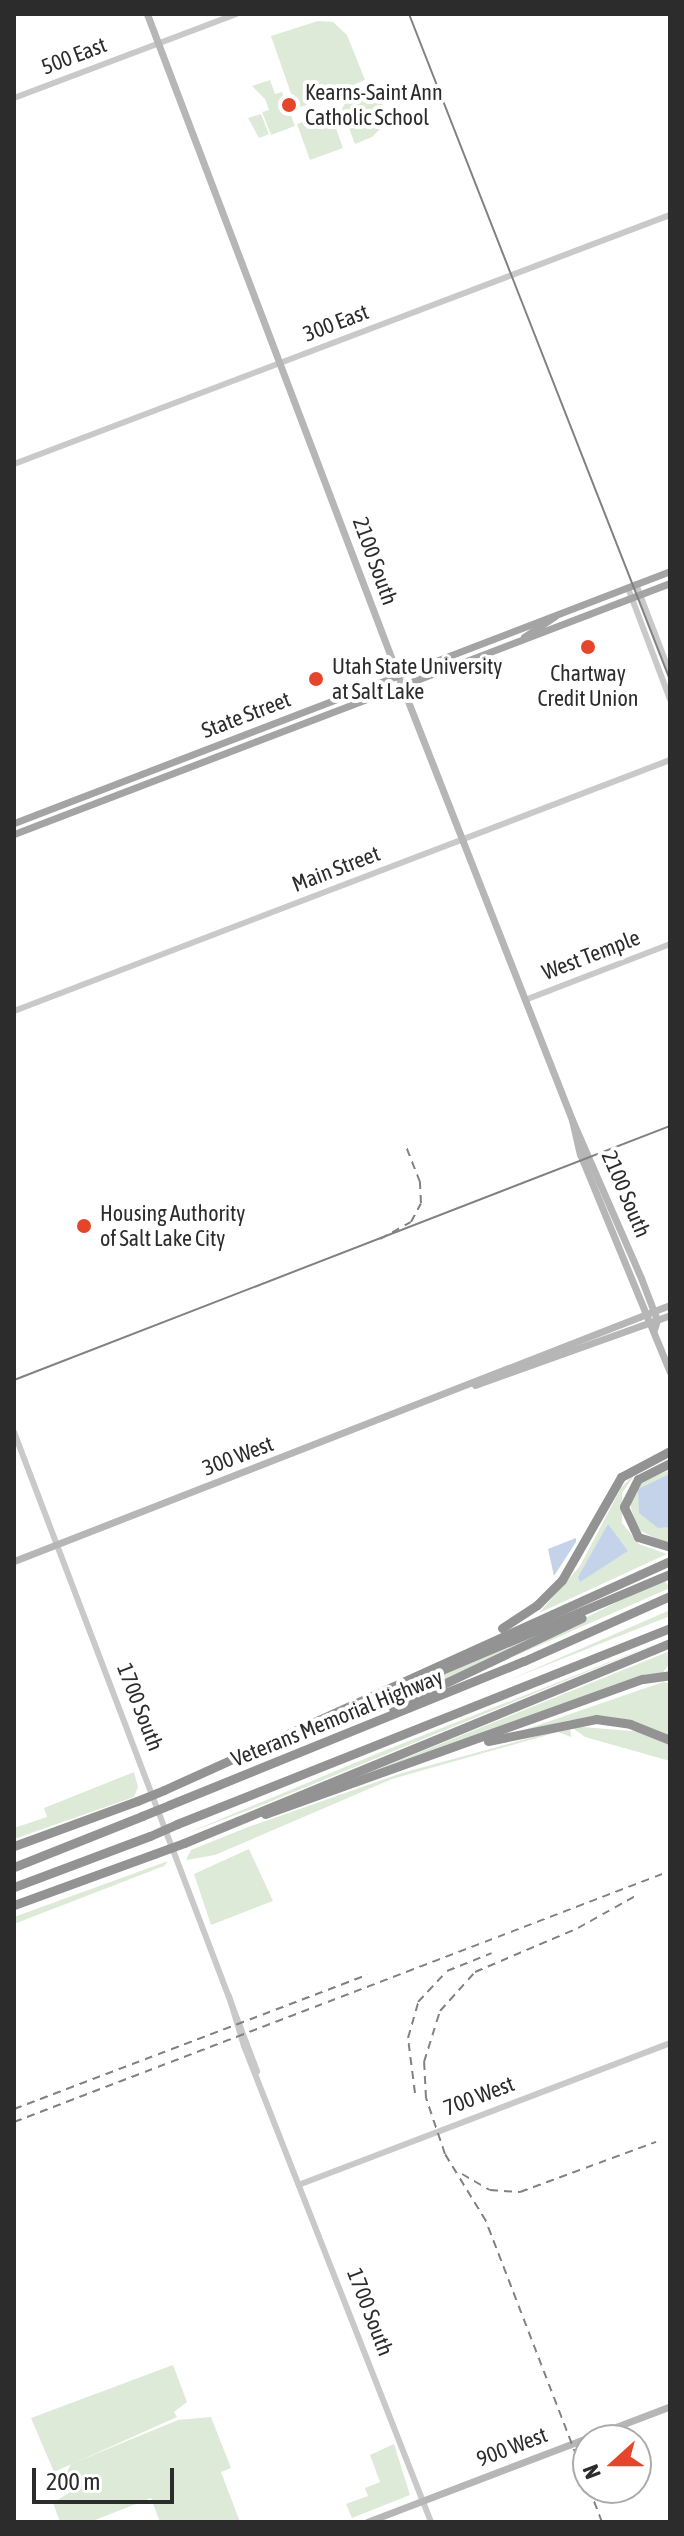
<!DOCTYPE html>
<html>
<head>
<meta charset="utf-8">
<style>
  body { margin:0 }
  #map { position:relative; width:684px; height:2536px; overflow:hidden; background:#fff; font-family:"Asap Condensed",sans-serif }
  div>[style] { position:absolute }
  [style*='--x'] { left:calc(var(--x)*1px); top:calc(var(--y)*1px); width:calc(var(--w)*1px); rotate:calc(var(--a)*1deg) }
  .green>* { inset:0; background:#deead8 }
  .water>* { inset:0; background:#c4d3ea }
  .tertiary>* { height:6px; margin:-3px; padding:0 3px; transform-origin:3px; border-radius:3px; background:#c9c9c9 }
  .secondary>* { height:7px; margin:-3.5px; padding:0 3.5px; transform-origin:3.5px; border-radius:3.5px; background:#b6b6b6 }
  .primary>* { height:7px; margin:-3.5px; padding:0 3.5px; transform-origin:3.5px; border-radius:3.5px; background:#a4a4a4 }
  .motorway>* { height:9px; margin:-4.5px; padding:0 4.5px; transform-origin:4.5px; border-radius:4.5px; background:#939393 }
  .tram>* { height:2px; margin:-1px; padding:0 1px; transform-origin:1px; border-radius:1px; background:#818181 }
  .rail>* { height:2px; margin-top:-1px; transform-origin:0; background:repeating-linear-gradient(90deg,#818181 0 8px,transparent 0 14px) }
  .motorway-bridge>* { height:9px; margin:-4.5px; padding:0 4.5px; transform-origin:4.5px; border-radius:4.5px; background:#939393 }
  .dots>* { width:22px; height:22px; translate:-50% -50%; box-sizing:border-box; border:4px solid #fff; border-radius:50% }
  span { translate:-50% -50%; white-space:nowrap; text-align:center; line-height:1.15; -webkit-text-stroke:8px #fff; paint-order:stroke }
  .street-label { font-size:22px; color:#2c2c2c }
  .poi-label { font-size:22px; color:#2c2c2c }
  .left { translate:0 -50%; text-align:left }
  .frame { position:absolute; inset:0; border:16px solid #2c2c2c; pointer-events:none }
  .north { position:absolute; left:572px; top:2424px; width:80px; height:80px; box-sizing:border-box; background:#fff; border:2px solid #ababab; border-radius:50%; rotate:249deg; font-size:22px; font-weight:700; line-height:32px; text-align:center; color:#2c2c2c }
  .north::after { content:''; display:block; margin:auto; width:28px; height:36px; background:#e5452b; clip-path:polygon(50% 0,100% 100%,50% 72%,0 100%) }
  .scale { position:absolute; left:32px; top:2468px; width:142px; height:36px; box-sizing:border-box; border:4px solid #2c2c2c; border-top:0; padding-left:10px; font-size:24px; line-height:28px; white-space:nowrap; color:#2c2c2c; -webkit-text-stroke:6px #fff; paint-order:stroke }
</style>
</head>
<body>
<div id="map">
  <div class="green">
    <i style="clip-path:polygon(318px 21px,333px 22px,347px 35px,365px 80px,301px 107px,295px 105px,271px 36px)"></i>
    <i style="clip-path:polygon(270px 80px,275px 94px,282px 92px,295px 126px,271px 135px,262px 112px,269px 110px,265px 99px,252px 86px)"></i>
    <i style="clip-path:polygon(374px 92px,384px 107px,384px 125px,372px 137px,355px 144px,342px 109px,345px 103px)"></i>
    <i style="clip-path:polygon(330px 112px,343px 148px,310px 160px,297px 124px)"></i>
    <i style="clip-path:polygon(261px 114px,269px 134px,259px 138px,248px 118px)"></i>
    <i style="clip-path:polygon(638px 1470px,622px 1493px,622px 1523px,639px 1544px,667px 1554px,539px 1613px,580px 1566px,621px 1488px)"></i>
    <i style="clip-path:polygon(670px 1470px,670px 1542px,662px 1542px,637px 1529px,630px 1504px,642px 1482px)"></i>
    <i style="clip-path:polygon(665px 1581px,670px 1588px,465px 1678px,631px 1595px)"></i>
    <i style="clip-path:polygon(670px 1610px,670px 1616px,509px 1680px)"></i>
    <i style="clip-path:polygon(670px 1638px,267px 1803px,185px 1834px,381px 1752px)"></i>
    <i style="clip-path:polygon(527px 1640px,431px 1687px,232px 1770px,345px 1715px)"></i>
    <i style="clip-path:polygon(670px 1651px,670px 1663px,661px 1675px,351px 1780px)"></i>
    <i style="clip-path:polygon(663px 1682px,670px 1683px,670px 1736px,642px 1725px,570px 1720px,504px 1737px)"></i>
    <i style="clip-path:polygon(570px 1726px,644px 1732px,670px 1743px,670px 1761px,585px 1737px)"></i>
    <i style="clip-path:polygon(570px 1727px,571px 1737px,558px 1732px,392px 1779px,215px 1855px,186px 1860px,191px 1850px,248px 1827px,402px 1773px)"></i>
    <i style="clip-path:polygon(134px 1772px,138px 1787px,134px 1797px,14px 1839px,14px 1828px,47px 1817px,44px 1808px)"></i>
    <i style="clip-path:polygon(249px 1849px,273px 1901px,211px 1925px,194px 1874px)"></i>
    <i style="clip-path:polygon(168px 1861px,164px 1866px,14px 1924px,14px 1917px)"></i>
    <i style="clip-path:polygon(173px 2365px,187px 2402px,174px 2412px,177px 2417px,54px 2472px,31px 2418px)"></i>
    <i style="clip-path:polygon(211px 2417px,231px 2468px,221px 2472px,240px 2522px,160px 2522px,151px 2498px,90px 2522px,60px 2522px,53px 2503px,73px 2490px,67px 2472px,71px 2464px,178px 2420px)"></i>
    <i style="clip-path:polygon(394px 2444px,410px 2495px,352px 2518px,346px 2504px,368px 2496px,365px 2488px,380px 2482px,370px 2455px)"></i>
  </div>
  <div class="water">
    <i style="clip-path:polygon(670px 1474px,670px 1527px,658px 1528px,639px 1513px,638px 1489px)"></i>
    <i style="clip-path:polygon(608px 1524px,628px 1551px,580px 1582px,578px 1577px)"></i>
    <i style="clip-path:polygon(576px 1538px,576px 1542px,554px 1576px,548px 1549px)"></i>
  </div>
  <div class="tertiary">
    <i style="--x:14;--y:98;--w:237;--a:-20.7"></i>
    <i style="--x:14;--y:464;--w:702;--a:-20.79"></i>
    <i style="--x:636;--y:584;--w:95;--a:69.1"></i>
    <i style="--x:628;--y:588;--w:119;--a:69.3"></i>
    <i style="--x:525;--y:1000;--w:155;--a:-21.1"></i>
    <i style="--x:14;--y:1011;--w:702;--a:-20.94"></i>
    <i style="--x:14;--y:1432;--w:684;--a:69.18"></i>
    <i style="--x:229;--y:1996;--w:52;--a:73.3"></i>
    <i style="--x:244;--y:2046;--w:511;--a:68.55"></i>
    <i style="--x:301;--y:2184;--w:395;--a:-20.9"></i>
  </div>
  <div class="secondary">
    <i style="--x:147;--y:14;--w:719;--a:69.22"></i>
    <i style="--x:402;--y:686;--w:466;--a:68.6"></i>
    <i style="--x:572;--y:1120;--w:172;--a:66.4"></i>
    <i style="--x:641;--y:1278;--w:45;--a:69.1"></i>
    <i style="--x:657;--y:1320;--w:10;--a:107"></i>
    <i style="--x:572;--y:1120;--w:35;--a:77"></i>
    <i style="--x:580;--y:1154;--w:236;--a:67.6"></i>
    <i style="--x:475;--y:1385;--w:207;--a:-19.7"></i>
    <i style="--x:14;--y:1561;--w:704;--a:-21.32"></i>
    <i style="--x:367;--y:2522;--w:324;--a:-20.9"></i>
  </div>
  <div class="primary">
    <i style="--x:524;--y:637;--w:37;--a:-34"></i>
    <i style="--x:14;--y:823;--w:703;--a:-21.01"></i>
    <i style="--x:14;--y:834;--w:702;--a:-20.94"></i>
  </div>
  <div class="motorway">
    <i style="--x:670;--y:1463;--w:36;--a:153"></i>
    <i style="--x:638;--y:1479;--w:31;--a:117"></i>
    <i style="--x:624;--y:1507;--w:33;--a:65"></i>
    <i style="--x:638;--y:1537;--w:34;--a:17"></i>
    <i style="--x:502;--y:1628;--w:42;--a:-33.3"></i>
    <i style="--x:537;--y:1605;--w:35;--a:-45"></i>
    <i style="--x:562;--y:1580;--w:119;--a:-60.2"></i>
    <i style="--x:621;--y:1477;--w:55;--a:-28"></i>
    <i style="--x:363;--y:1703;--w:333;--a:-22.8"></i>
    <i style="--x:393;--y:1708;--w:209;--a:-25.5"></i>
    <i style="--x:488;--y:1741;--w:110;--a:-11.5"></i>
    <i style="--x:596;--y:1719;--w:34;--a:8"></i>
    <i style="--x:630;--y:1724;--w:43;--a:21.8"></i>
    <i style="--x:164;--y:1790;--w:555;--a:-24.35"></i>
    <i style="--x:169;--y:1805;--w:383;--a:-22.1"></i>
    <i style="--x:524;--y:1661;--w:160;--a:-24"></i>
    <i style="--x:265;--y:1814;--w:401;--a:-19.7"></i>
    <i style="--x:643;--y:1679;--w:27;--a:-8"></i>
    <i style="--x:177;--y:1824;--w:531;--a:-21.68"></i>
    <i style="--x:184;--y:1843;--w:526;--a:-22.37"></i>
    <i style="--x:14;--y:1846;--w:131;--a:-20.1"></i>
    <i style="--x:14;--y:1867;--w:138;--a:-21.7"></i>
    <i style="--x:14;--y:1887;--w:145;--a:-20.6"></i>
    <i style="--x:14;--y:1905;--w:149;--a:-20"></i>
  </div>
  <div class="tram">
    <i style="--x:409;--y:14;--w:715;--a:68.6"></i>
    <i style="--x:14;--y:1380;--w:703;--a:-21.17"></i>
  </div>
  <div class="rail">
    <i style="--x:380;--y:1239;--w:35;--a:-29"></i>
    <i style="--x:411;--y:1222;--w:21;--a:-62"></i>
    <i style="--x:421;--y:1203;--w:21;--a:-93"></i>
    <i style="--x:420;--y:1182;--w:41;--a:-111.5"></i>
    <i style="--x:415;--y:2093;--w:55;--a:-97.3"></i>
    <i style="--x:408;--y:2038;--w:37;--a:-74"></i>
    <i style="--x:418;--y:2002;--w:42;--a:-46.9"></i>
    <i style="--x:447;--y:1971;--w:48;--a:-21.8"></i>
    <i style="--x:14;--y:2109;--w:378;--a:-20.8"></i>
    <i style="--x:14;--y:2122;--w:702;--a:-20.94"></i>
    <i style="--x:462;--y:2174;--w:32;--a:30"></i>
    <i style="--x:490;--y:2190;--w:30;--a:4"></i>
    <i style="--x:520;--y:2192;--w:145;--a:-20.2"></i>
    <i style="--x:602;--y:2522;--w:323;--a:-111.1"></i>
    <i style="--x:486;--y:2221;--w:79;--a:-121.5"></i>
    <i style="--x:445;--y:2154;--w:59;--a:-108.7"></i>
    <i style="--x:426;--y:2098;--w:36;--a:-93"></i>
    <i style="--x:424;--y:2062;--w:53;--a:-72.6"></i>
    <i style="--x:440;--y:2011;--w:52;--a:-48.1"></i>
    <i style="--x:475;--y:1972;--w:112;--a:-23.1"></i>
    <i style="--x:578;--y:1928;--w:68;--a:-29.2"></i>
  </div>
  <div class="motorway-bridge">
    <i style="--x:137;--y:1801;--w:29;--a:-22"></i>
    <i style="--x:142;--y:1816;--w:29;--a:-22"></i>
    <i style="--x:150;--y:1836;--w:30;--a:-24"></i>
    <i style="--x:154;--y:1854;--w:32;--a:-20"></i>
  </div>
  <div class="dots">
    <i style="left:289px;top:105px;background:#e5452b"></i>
    <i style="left:588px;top:647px;background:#e5452b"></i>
    <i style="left:316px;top:679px;background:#e5452b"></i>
    <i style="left:84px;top:1226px;background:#e5452b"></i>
  </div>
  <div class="street-label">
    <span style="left:74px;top:56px;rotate:-21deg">500 East</span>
    <span style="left:336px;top:323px;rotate:-21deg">300 East</span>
    <span style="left:375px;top:561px;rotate:70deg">2100 South</span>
    <span style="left:246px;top:715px;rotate:-21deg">State Street</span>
    <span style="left:336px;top:869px;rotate:-21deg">Main Street</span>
    <span style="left:591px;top:955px;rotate:-21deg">West Temple</span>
    <span style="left:626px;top:1194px;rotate:67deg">2100 South</span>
    <span style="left:238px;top:1456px;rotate:-21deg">300 West</span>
    <span style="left:140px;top:1707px;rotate:69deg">1700 South</span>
    <span style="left:337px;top:1718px;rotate:-22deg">Veterans Memorial Highway</span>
    <span style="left:479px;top:2096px;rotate:-21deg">700 West</span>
    <span style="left:370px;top:2312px;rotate:69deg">1700 South</span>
    <span style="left:512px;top:2447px;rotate:-21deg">900 West</span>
  </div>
  <div class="poi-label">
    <span class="left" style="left:305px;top:105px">Kearns-Saint Ann<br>Catholic School</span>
    <span class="left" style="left:332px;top:679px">Utah State University<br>at Salt Lake</span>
    <span style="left:588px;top:686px">Chartway<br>Credit Union</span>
    <span class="left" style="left:100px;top:1226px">Housing Authority<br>of Salt Lake City</span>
  </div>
  <div class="frame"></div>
  <div class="north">N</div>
  <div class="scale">200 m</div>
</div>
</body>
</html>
